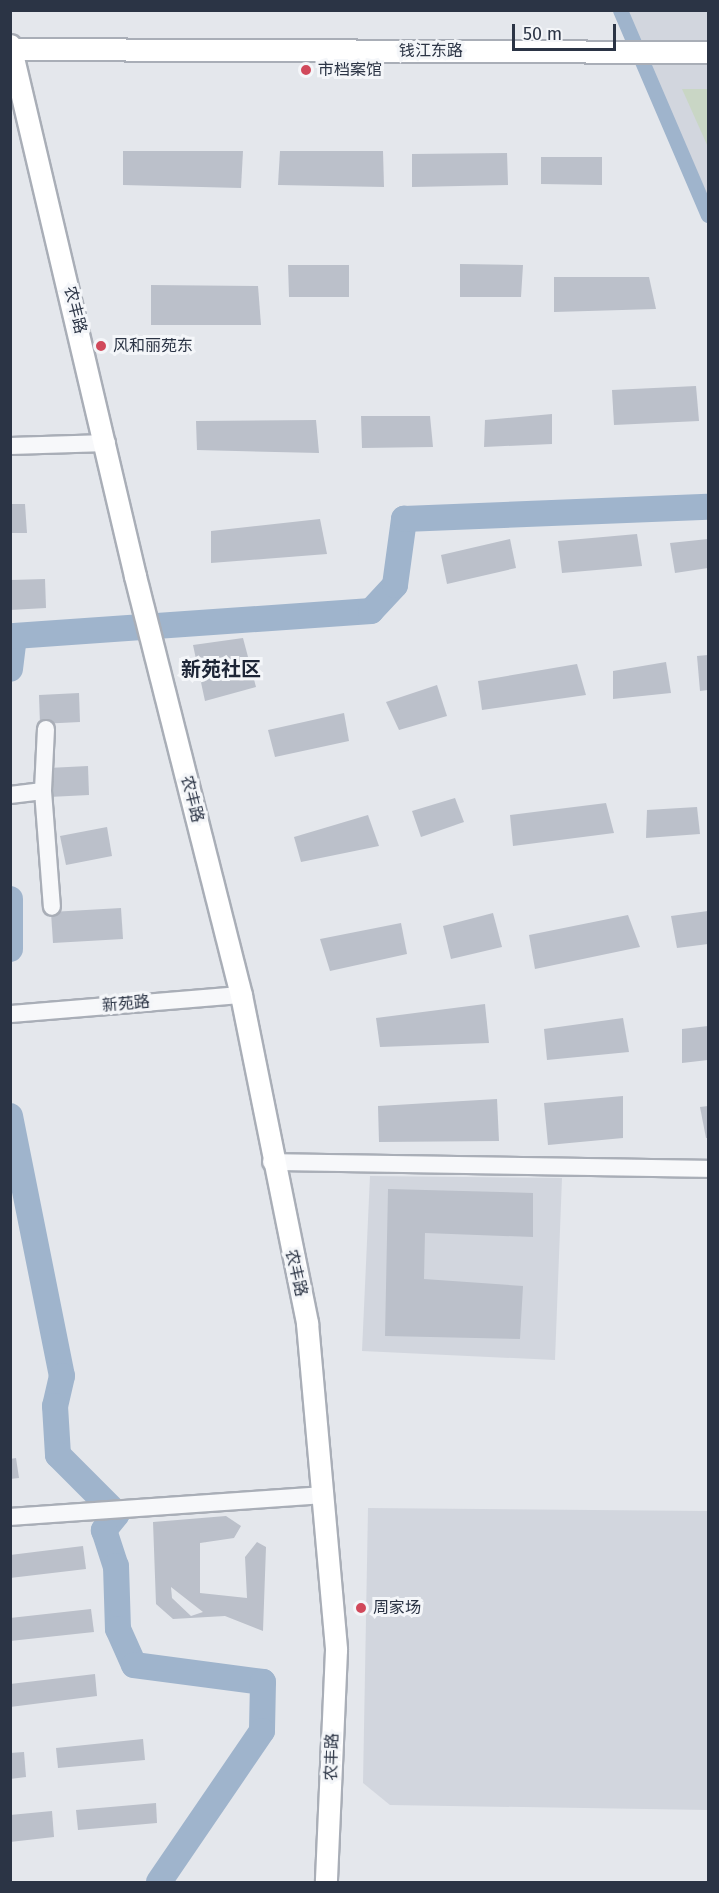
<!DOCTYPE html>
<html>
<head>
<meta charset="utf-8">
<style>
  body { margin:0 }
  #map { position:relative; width:719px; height:1893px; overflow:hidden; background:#e4e7ec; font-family:"Fira Sans","Noto Sans SC",sans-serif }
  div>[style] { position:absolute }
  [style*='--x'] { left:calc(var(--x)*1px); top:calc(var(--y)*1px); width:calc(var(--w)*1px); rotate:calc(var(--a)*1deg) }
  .built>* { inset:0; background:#d2d6de }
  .green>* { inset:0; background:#c9d6c5 }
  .canal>* { height:15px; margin:-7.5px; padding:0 7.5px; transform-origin:7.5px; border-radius:7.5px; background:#9fb4cc }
  .river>* { height:26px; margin:-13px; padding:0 13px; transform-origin:13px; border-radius:13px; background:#9fb4cc }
  .building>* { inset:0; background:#bbc0ca }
  .roads { filter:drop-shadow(2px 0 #a9aeb7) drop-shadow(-2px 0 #a9aeb7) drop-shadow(0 2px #a9aeb7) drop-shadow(0 -2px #a9aeb7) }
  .minor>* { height:16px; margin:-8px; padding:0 8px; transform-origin:8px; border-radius:8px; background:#f7f8fa }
  .major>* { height:21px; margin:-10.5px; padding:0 10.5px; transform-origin:10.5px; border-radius:10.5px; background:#fff }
  .dots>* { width:16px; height:16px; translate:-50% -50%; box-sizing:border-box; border:3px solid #f4f6f9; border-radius:50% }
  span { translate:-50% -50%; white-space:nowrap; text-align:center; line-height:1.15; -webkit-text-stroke:6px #f4f6f9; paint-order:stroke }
  .street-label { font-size:16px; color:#2b3445 }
  .poi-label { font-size:16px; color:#2b3445 }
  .left { translate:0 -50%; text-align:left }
  .quarter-label { font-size:20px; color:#1d2536; font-weight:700 }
  .frame { position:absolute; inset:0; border:12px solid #2b3445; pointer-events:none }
  .scale { position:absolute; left:512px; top:24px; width:104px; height:27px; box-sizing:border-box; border:3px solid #2b3445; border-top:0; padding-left:8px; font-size:18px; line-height:21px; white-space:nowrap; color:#2b3445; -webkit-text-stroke:4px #f4f6f9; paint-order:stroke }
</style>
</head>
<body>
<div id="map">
  <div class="built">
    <i style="clip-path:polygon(620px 11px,708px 11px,708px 215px)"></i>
    <i style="clip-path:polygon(370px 1176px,562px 1178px,555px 1360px,362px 1351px)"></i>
    <i style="clip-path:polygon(368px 1508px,708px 1511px,708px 1810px,390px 1805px,363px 1783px)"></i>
  </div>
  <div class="green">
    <i style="clip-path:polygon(682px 89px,708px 89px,708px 147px)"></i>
  </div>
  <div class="canal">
    <i style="--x:620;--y:10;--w:223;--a:66.8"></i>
  </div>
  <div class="river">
    <i style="--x:10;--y:669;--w:33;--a:-83"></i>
    <i style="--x:14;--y:636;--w:358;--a:-4"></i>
    <i style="--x:371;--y:611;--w:35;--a:-47"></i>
    <i style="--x:395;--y:585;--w:67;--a:-82.2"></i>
    <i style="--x:404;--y:519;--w:304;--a:-2.3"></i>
    <i style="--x:10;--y:899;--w:50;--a:90"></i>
    <i style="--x:10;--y:1116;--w:265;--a:78.7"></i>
    <i style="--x:62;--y:1376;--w:31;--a:103"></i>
    <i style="--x:55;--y:1406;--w:49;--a:86.5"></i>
    <i style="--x:58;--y:1455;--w:83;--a:45"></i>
    <i style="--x:117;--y:1514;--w:21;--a:129"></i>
    <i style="--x:104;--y:1530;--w:38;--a:72"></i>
    <i style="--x:116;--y:1566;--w:63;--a:88.2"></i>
    <i style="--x:118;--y:1629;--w:39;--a:66"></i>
    <i style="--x:134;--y:1665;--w:130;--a:7.5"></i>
    <i style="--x:263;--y:1682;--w:49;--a:91.2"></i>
    <i style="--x:262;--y:1731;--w:183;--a:124.3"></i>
  </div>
  <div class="building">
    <i style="clip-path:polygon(123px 151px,243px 151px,241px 188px,123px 185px)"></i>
    <i style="clip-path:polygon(280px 151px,383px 151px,384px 187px,278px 185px)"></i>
    <i style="clip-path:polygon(507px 153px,508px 185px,412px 187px,412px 154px)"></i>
    <i style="clip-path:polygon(541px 157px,602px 157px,602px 185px,541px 184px)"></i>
    <i style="clip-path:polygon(460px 264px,523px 265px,521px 297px,460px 297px)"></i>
    <i style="clip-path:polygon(288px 265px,349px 265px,349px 297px,289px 297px)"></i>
    <i style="clip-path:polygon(554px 277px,649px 277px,656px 309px,554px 312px)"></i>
    <i style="clip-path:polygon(151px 285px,258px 286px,261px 325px,151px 325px)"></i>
    <i style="clip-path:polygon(696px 386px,699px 421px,614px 425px,612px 390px)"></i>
    <i style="clip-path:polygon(552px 414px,552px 444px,484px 447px,485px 420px)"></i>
    <i style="clip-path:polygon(361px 416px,430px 416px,433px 447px,362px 448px)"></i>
    <i style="clip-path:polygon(316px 420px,319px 453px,197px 450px,196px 421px)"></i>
    <i style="clip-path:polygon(10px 504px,25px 504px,27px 533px,10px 533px)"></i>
    <i style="clip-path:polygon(320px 519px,327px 554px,211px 563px,211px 531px)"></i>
    <i style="clip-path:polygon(637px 534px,642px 566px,562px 573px,558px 541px)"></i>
    <i style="clip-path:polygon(510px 539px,516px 568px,447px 584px,441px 555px)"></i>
    <i style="clip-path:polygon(708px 539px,708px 568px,675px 573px,670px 543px)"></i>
    <i style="clip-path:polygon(45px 579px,46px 608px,10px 610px,10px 580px)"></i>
    <i style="clip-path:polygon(243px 638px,256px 687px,205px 701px,193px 645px)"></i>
    <i style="clip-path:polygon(708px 655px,708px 690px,700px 691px,697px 656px)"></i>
    <i style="clip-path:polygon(666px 662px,671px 693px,613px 699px,613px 671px)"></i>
    <i style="clip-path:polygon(577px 664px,586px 695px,482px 710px,478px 681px)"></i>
    <i style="clip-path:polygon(437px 685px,447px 716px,399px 730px,386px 702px)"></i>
    <i style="clip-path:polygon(79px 693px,80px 722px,40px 724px,39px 695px)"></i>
    <i style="clip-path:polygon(344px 713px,349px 741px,275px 757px,268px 730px)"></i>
    <i style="clip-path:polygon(88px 766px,89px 795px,49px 797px,48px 768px)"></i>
    <i style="clip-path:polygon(455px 798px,464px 822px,421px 837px,412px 811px)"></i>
    <i style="clip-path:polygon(606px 803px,614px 833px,513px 846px,510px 815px)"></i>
    <i style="clip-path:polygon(697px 807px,700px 834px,646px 838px,647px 810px)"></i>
    <i style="clip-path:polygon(368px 815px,379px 846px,301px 862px,294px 837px)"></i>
    <i style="clip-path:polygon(107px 827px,112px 856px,66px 865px,60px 836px)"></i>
    <i style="clip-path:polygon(121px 908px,123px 939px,53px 943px,51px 912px)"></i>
    <i style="clip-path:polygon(708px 911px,708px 944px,677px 948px,671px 916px)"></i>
    <i style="clip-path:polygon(493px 913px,502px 947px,451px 959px,443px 926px)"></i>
    <i style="clip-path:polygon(628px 915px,640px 947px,535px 969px,529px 935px)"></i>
    <i style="clip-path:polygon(401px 923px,407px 954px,330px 971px,320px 939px)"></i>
    <i style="clip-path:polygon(485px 1004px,489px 1043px,380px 1047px,376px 1018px)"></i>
    <i style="clip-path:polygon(623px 1018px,629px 1052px,547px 1060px,544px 1029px)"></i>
    <i style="clip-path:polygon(708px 1026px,708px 1060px,682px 1063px,682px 1029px)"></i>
    <i style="clip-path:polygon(623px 1096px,623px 1138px,548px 1145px,544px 1103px)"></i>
    <i style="clip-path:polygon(497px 1099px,499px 1141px,379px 1142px,378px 1106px)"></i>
    <i style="clip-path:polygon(708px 1106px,708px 1138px,706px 1138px,700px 1107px)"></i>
    <i style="clip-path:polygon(388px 1189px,533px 1193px,533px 1237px,425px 1233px,424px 1279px,523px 1286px,520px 1339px,385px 1336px)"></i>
    <i style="clip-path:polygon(16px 1458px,19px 1478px,10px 1479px,10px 1459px)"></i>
    <i style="clip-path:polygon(evenodd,226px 1516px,241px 1526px,234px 1538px,200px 1543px,200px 1593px,247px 1598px,245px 1557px,257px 1542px,266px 1547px,263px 1631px,225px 1616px,173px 1619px,156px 1604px,153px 1522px,226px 1516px,171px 1587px,203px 1612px,191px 1616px,172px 1598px,171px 1587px)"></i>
    <i style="clip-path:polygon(83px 1546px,86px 1569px,10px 1578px,10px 1555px)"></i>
    <i style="clip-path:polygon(91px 1609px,94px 1632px,10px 1641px,10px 1618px)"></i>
    <i style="clip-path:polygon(95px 1674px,97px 1696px,10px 1707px,10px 1684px)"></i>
    <i style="clip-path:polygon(143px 1739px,145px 1760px,58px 1768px,56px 1748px)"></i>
    <i style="clip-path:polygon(24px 1752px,26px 1777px,10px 1779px,10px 1753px)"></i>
    <i style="clip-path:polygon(156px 1803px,157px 1823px,78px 1830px,76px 1810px)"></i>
    <i style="clip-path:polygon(52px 1811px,54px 1837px,10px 1842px,10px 1815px)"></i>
  </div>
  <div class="roads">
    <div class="minor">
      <i style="--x:10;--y:446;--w:97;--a:-1.8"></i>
      <i style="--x:46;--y:729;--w:62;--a:92.8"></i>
      <i style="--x:43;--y:791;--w:116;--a:85.6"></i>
      <i style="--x:10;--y:795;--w:33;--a:-7"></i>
      <i style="--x:10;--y:1014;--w:232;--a:-4.7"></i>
      <i style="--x:271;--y:1162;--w:437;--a:0.9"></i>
      <i style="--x:10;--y:1517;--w:314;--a:-4"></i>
    </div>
    <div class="major">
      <i style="--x:10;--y:45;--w:546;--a:76.75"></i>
      <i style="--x:135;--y:576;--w:432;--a:75.8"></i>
      <i style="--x:241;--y:995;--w:335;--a:78.6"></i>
      <i style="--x:307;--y:1323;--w:328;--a:84.9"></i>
      <i style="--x:336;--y:1650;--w:232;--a:92.5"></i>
      <i style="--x:10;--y:49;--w:698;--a:0.25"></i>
    </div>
  </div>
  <div class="dots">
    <i style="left:306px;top:70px;background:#d1495b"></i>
    <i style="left:101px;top:346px;background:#d1495b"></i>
    <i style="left:361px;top:1608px;background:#d1495b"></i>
  </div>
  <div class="street-label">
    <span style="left:431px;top:51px">钱江东路</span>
    <span style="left:75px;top:310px;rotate:76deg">农丰路</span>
    <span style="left:192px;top:799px;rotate:76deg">农丰路</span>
    <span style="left:126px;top:1004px;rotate:-5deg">新苑路</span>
    <span style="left:296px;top:1273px;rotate:77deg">农丰路</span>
    <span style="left:332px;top:1757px;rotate:-88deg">农丰路</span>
  </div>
  <div class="poi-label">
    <span class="left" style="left:318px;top:70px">市档案馆</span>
    <span class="left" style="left:113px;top:346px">风和丽苑东</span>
    <span class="left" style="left:373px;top:1608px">周家场</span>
  </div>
  <div class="quarter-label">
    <span style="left:221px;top:669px">新苑社区</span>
  </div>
  <div class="frame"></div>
  <div class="scale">50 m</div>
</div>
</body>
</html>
